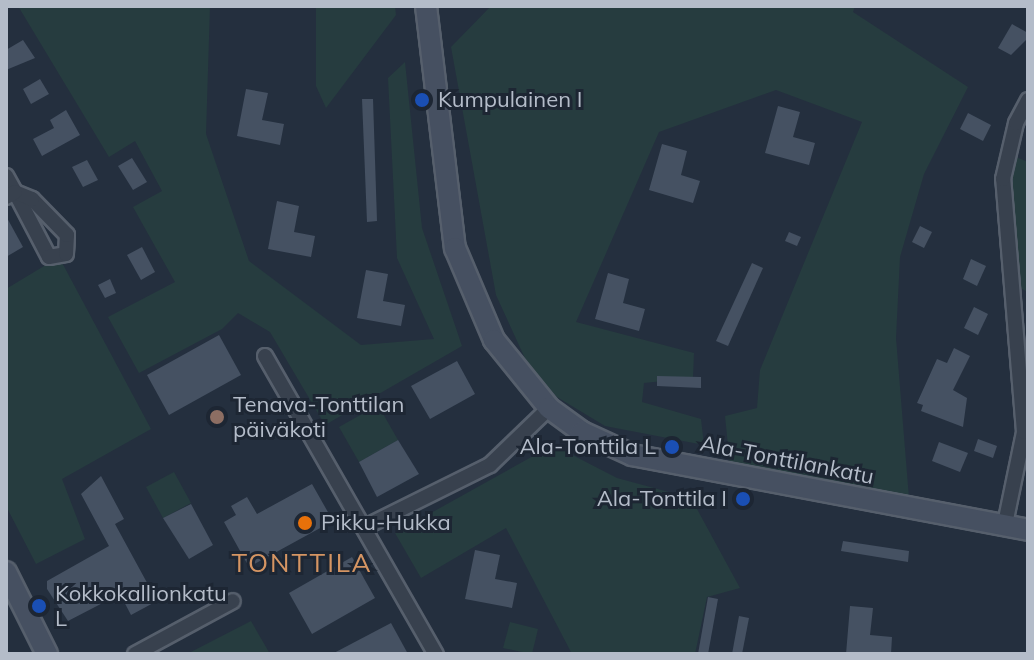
<!DOCTYPE html>
<html>
<head>
<meta charset="utf-8">
<style>
  body { margin:0 }
  #map { position:relative; width:1034px; height:660px; overflow:hidden; background:#242f3e; font-family:Mulish,sans-serif }
  div>[style] { position:absolute }
  [style*='--x'] { left:calc(var(--x)*1px); top:calc(var(--y)*1px); width:calc(var(--w)*1px); rotate:calc(var(--a)*1deg) }
  .green>* { inset:0; background:#263c3f }
  .building>* { inset:0; background:#455162 }
  .roads { filter:drop-shadow(2px 0 #565f6c) drop-shadow(-2px 0 #565f6c) drop-shadow(0 2px #565f6c) drop-shadow(0 -2px #565f6c) }
  .street>* { height:14px; margin:-7px; padding:0 7px; transform-origin:7px; border-radius:7px; background:#38414e }
  .secondary>* { height:20px; margin:-10px; padding:0 10px; transform-origin:10px; border-radius:10px; background:#465061 }
  .dots>* { width:22px; height:22px; translate:-50% -50%; box-sizing:border-box; border:4px solid #1d2633; border-radius:50% }
  span { translate:-50% -50%; white-space:nowrap; text-align:center; line-height:1.15; -webkit-text-stroke:6px #1d2633; paint-order:stroke }
  .poi-label { font-size:22px; color:#b4bcc9 }
  .left { translate:0 -50%; text-align:left }
  .right { translate:-100% -50%; text-align:right }
  .street-label { font-size:22px; color:#b4bcc9 }
  .quarter-label { font-size:26px; color:#d59563; letter-spacing:2px }
  .frame { position:absolute; inset:0; border:8px solid #b4bcc9; pointer-events:none }
</style>
</head>
<body>
<div id="map">
  <div class="green">
    <i style="clip-path:polygon(18px 6px,210px 6px,206px 134px,249px 261px,361px 345px,434px 339px,397px 258px,388px 78px,405px 62px,422px 228px,462px 346px,325px 425px,270px 332px,238px 313px,222px 329px,139px 373px,108px 317px,175px 282px,133px 207px,162px 191px,135px 141px,109px 157px)"></i>
    <i style="clip-path:polygon(316px 6px,395px 6px,396px 15px,326px 108px,316px 86px)"></i>
    <i style="clip-path:polygon(491px 6px,855px 6px,853px 12px,968px 87px,924px 174px,900px 257px,896px 338px,909px 498px,730px 465px,725px 416px,757px 408px,760px 370px,862px 122px,776px 90px,659px 132px,576px 322px,694px 353px,693px 378px,644px 383px,642px 402px,701px 419px,704px 445px,605px 426px,557px 397px,529px 367px,496px 295px,451px 47px)"></i>
    <i style="clip-path:polygon(1016px 157px,1028px 162px,1028px 292px,1018px 287px,1011px 224px,1010px 178px)"></i>
    <i style="clip-path:polygon(59px 257px,151px 429px,62px 479px,85px 539px,36px 564px,6px 506px,6px 289px)"></i>
    <i style="clip-path:polygon(378px 405px,398px 440px,359px 462px,339px 427px)"></i>
    <i style="clip-path:polygon(553px 445px,617px 478px,691px 498px,740px 588px,707px 597px,695px 654px,572px 654px,506px 528px,421px 578px,395px 533px)"></i>
    <i style="clip-path:polygon(174px 472px,191px 503px,163px 518px,146px 487px)"></i>
    <i style="clip-path:polygon(251px 621px,270px 654px,187px 654px)"></i>
    <i style="clip-path:polygon(510px 622px,538px 629px,532px 654px,503px 648px)"></i>
  </div>
  <div class="building">
    <i style="clip-path:polygon(1012px 24px,1028px 33px,1028px 38px,1011px 55px,998px 48px)"></i>
    <i style="clip-path:polygon(23px 40px,35px 58px,6px 70px,6px 50px)"></i>
    <i style="clip-path:polygon(40px 79px,49px 94px,31px 104px,23px 89px)"></i>
    <i style="clip-path:polygon(246px 89px,268px 93px,262px 120px,284px 124px,280px 145px,237px 136px)"></i>
    <i style="clip-path:polygon(362px 99px,373px 99px,377px 221px,367px 222px)"></i>
    <i style="clip-path:polygon(778px 106px,800px 112px,793px 137px,815px 143px,809px 165px,765px 153px)"></i>
    <i style="clip-path:polygon(66px 110px,80px 135px,42px 156px,33px 139px,54px 128px,50px 120px)"></i>
    <i style="clip-path:polygon(968px 113px,991px 125px,983px 141px,960px 129px)"></i>
    <i style="clip-path:polygon(662px 144px,687px 151px,681px 175px,700px 181px,693px 203px,649px 190px)"></i>
    <i style="clip-path:polygon(132px 158px,147px 182px,133px 190px,118px 166px)"></i>
    <i style="clip-path:polygon(87px 160px,98px 180px,83px 187px,72px 167px)"></i>
    <i style="clip-path:polygon(277px 201px,299px 206px,294px 232px,315px 236px,311px 257px,268px 249px)"></i>
    <i style="clip-path:polygon(6px 216px,23px 247px,6px 257px)"></i>
    <i style="clip-path:polygon(920px 226px,932px 232px,924px 248px,912px 242px)"></i>
    <i style="clip-path:polygon(789px 232px,801px 237px,797px 246px,785px 241px)"></i>
    <i style="clip-path:polygon(142px 247px,155px 272px,141px 280px,127px 255px)"></i>
    <i style="clip-path:polygon(971px 259px,986px 266px,977px 286px,963px 279px)"></i>
    <i style="clip-path:polygon(752px 263px,763px 268px,728px 346px,716px 341px)"></i>
    <i style="clip-path:polygon(366px 270px,388px 274px,383px 301px,405px 305px,401px 326px,357px 318px)"></i>
    <i style="clip-path:polygon(608px 273px,629px 279px,623px 303px,645px 309px,639px 331px,595px 319px)"></i>
    <i style="clip-path:polygon(110px 279px,116px 293px,105px 298px,98px 285px)"></i>
    <i style="clip-path:polygon(974px 307px,988px 314px,978px 335px,964px 328px)"></i>
    <i style="clip-path:polygon(219px 335px,241px 375px,169px 415px,147px 375px)"></i>
    <i style="clip-path:polygon(954px 348px,970px 356px,953px 390px,967px 398px,963px 427px,921px 411px,923px 405px,917px 403px,937px 359px,947px 363px)"></i>
    <i style="clip-path:polygon(457px 361px,475px 394px,430px 419px,411px 386px)"></i>
    <i style="clip-path:polygon(657px 376px,701px 377px,701px 388px,657px 386px)"></i>
    <i style="clip-path:polygon(978px 439px,997px 446px,993px 458px,974px 451px)"></i>
    <i style="clip-path:polygon(398px 440px,419px 474px,377px 497px,359px 462px)"></i>
    <i style="clip-path:polygon(939px 442px,968px 453px,960px 472px,932px 461px)"></i>
    <i style="clip-path:polygon(101px 476px,124px 519px,115px 524px,157px 601px,131px 615px,120px 594px,68px 621px,47px 589px,47px 581px,109px 546px,81px 494px)"></i>
    <i style="clip-path:polygon(312px 484px,333px 521px,249px 567px,224px 522px,236px 515px,231px 506px,247px 497px,257px 514px)"></i>
    <i style="clip-path:polygon(191px 504px,213px 545px,189px 559px,163px 518px)"></i>
    <i style="clip-path:polygon(843px 541px,909px 551px,908px 562px,841px 551px)"></i>
    <i style="clip-path:polygon(475px 550px,500px 555px,495px 579px,517px 583px,512px 608px,465px 599px)"></i>
    <i style="clip-path:polygon(352px 557px,375px 598px,312px 634px,289px 593px)"></i>
    <i style="clip-path:polygon(708px 597px,718px 599px,708px 654px,698px 654px)"></i>
    <i style="clip-path:polygon(850px 606px,873px 608px,870px 635px,892px 637px,891px 654px,846px 654px)"></i>
    <i style="clip-path:polygon(739px 616px,749px 618px,742px 654px,732px 654px)"></i>
    <i style="clip-path:polygon(391px 623px,408px 654px,332px 654px)"></i>
  </div>
  <div class="roads">
    <div class="street">
      <i style="--x:6;--y:176;--w:18;--a:61"></i>
      <i style="--x:15;--y:192;--w:73;--a:62.4"></i>
      <i style="--x:49;--y:257;--w:17;--a:-10"></i>
      <i style="--x:66;--y:254;--w:19;--a:-87"></i>
      <i style="--x:67;--y:235;--w:50;--a:-134.2"></i>
      <i style="--x:32;--y:199;--w:18;--a:-158"></i>
      <i style="--x:15;--y:192;--w:10;--a:151"></i>
      <i style="--x:265;--y:356;--w:344;--a:60.2"></i>
      <i style="--x:1005;--y:524;--w:94;--a:-78.3"></i>
      <i style="--x:1024;--y:432;--w:254;--a:-94.7"></i>
      <i style="--x:1003;--y:179;--w:57;--a:-76.9"></i>
      <i style="--x:1016;--y:123;--w:26;--a:-62"></i>
      <i style="--x:365;--y:527;--w:140;--a:-26.4"></i>
      <i style="--x:490;--y:465;--w:82;--a:-44"></i>
      <i style="--x:135;--y:654;--w:111;--a:-28.4"></i>
    </div>
    <div class="secondary">
      <i style="--x:426;--y:6;--w:244;--a:83.2"></i>
      <i style="--x:455;--y:248;--w:100;--a:67"></i>
      <i style="--x:494;--y:340;--w:87;--a:51"></i>
      <i style="--x:549;--y:408;--w:41;--a:36"></i>
      <i style="--x:582;--y:432;--w:55;--a:24.7"></i>
      <i style="--x:632;--y:455;--w:403;--a:10.7"></i>
      <i style="--x:6;--y:572;--w:92;--a:63.4"></i>
    </div>
  </div>
  <div class="dots">
    <i style="left:422px;top:100px;background:#1a4fb4"></i>
    <i style="left:217px;top:417px;background:#8d6e63"></i>
    <i style="left:672px;top:447px;background:#1a4fb4"></i>
    <i style="left:743px;top:499px;background:#1a4fb4"></i>
    <i style="left:305px;top:523px;background:#e8710a"></i>
    <i style="left:39px;top:606px;background:#1a4fb4"></i>
  </div>
  <div class="poi-label">
    <span class="left" style="left:438px;top:100px">Kumpulainen I</span>
    <span class="left" style="left:233px;top:417px">Tenava-Tonttilan<br>päiväkoti</span>
    <span class="right" style="left:656px;top:447px">Ala-Tonttila L</span>
    <span class="right" style="left:727px;top:499px">Ala-Tonttila I</span>
    <span class="left" style="left:321px;top:523px">Pikku-Hukka</span>
    <span class="left" style="left:55px;top:606px">Kokkokallionkatu<br>L</span>
  </div>
  <div class="street-label">
    <span style="left:787px;top:460px;rotate:11deg">Ala-Tonttilankatu</span>
  </div>
  <div class="quarter-label">
    <span style="left:302px;top:563px">TONTTILA</span>
  </div>
  <div class="frame"></div>
</div>
</body>
</html>
